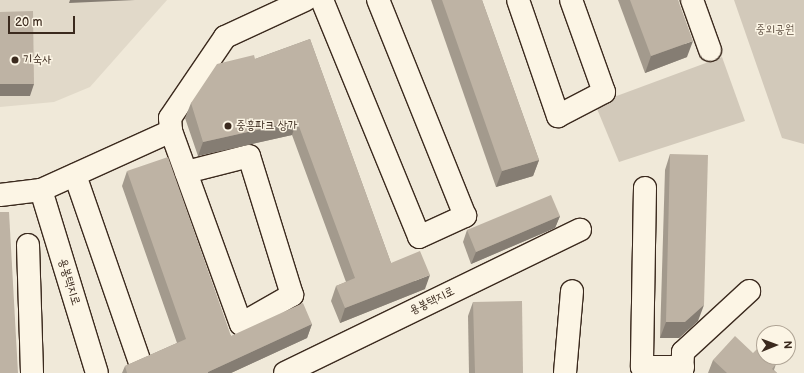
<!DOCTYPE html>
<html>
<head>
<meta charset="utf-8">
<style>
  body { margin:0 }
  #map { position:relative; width:804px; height:373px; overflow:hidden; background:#f0e9d9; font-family:"Balsamiq Sans","Poor Story",sans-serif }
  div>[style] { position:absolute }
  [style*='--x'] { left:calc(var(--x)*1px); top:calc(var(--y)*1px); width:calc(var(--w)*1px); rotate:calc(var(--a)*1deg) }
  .built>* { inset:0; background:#e1d9c9 }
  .green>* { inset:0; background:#d2c9ba }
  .roads { filter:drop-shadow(1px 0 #3b2a1e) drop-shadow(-1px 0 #3b2a1e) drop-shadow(0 1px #3b2a1e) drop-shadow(0 -1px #3b2a1e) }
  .minor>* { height:22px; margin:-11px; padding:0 11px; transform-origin:11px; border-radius:11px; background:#fcf5e5 }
  .wall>* { inset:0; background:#a39a8d }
  .shaded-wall>* { inset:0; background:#857d73 }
  .building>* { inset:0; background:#beb3a4 }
  .dots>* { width:11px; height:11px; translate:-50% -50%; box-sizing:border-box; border:2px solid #fcf5e5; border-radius:50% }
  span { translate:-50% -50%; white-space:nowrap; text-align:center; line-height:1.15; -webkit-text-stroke:3px #fcf5e5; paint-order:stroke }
  .park-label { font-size:12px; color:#615245 }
  .poi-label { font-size:12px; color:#3b2a1e }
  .left { translate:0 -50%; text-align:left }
  .street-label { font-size:12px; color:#3b2a1e }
  .north { position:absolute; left:756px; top:325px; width:40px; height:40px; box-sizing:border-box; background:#fcf5e5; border:1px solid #afa495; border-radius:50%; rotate:89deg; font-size:11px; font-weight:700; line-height:16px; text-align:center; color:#3b2a1e }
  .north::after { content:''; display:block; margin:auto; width:14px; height:18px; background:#3b2a1e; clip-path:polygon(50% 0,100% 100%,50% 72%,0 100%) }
  .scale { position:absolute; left:8px; top:16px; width:67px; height:18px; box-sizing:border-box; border:2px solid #3b2a1e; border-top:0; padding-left:5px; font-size:12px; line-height:14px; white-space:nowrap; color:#3b2a1e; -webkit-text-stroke:3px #fcf5e5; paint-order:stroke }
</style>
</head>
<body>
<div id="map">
  <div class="built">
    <i style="clip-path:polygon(0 0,167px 0,90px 87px,54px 102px,0 107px)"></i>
  </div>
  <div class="green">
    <i style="clip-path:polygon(734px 0,804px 0,804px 144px,782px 138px)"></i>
    <i style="clip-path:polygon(722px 57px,745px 121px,619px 162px,595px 104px)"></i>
  </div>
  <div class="roads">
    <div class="minor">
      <i style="--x:322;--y:0;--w:256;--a:67.7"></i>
      <i style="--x:419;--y:237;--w:51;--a:-24.5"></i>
      <i style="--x:465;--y:216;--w:233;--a:-111.9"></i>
      <i style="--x:518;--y:0;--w:123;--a:71"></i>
      <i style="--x:558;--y:116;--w:52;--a:-27.6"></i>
      <i style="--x:604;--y:92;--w:98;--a:-109.7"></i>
      <i style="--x:692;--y:0;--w:53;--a:70.2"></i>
      <i style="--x:171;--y:131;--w:205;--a:70.1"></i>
      <i style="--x:241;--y:324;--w:59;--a:-29.6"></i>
      <i style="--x:292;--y:295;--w:145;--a:-107.2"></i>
      <i style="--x:249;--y:156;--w:65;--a:165.7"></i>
      <i style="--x:75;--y:175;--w:196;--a:70.9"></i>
      <i style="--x:645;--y:188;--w:179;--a:91"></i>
      <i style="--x:642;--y:367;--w:41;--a:0"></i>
      <i style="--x:41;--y:190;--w:191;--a:73"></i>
      <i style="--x:0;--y:195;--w:41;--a:-7"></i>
      <i style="--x:41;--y:190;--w:143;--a:-24.4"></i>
      <i style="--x:171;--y:131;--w:13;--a:-94"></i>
      <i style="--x:170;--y:118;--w:98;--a:-55.8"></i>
      <i style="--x:225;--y:37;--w:88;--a:-24.8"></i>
      <i style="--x:28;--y:245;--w:128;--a:88.2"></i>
      <i style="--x:285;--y:373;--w:328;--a:-25.9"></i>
      <i style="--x:565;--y:373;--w:82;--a:-85.1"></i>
      <i style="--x:682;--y:373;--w:21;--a:-87"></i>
      <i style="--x:683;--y:352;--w:90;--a:-42.7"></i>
    </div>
  </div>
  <div class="wall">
    <i style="clip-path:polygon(431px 0,482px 0,539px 160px,533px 176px,496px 187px)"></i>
    <i style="clip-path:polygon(618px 0,678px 0,687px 57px,645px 73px)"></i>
    <i style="clip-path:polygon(310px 39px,391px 263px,425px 289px,340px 323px,331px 301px,336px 286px,346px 282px,292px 135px,198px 156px,185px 118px,191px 103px,255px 59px)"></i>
    <i style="clip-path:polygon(670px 154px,698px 321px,679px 338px,660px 338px,665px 170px)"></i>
    <i style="clip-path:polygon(127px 171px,231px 336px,312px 324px,307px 338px,231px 373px,122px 373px,125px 366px,177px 343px,122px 186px)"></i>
    <i style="clip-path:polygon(560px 216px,555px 228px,471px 264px,463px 242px,467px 230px)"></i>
    <i style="clip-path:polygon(473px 302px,523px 373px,469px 373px,468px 316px)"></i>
    <i style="clip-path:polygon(713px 360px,776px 364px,774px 370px,777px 373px,708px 373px)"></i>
  </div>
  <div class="shaded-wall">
    <i style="clip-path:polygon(70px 0,135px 0,69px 3px)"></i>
    <i style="clip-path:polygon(693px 41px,687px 57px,645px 73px,651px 56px)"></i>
    <i style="clip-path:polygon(0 84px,34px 84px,30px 96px,0 96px)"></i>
    <i style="clip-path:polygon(297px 121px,292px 135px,198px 156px,203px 142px)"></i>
    <i style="clip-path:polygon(539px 160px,533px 176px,496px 187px,502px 171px)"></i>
    <i style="clip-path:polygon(560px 216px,555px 228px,471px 264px,476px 252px)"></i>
    <i style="clip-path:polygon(430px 275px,425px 289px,340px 323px,345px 308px)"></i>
    <i style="clip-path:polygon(704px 305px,698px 321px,679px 338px,660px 338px,666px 322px)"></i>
    <i style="clip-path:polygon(312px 324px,307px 338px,231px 373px,207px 373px,208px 372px)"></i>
  </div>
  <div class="building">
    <i style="clip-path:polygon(442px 0,482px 0,539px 160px,502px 171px)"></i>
    <i style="clip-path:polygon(630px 0,678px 0,693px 41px,651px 56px)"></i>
    <i style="clip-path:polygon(33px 11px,34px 84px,0 84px,0 12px)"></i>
    <i style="clip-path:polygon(310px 39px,391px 263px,420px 251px,430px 275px,345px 308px,336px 286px,355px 278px,297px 121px,203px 142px,191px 103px,217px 64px,254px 55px,255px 59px)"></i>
    <i style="clip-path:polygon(670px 154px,708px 155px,704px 305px,685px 322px,666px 322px)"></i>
    <i style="clip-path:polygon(168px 157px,231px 336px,303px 303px,312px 324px,208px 372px,208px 373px,127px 373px,125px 366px,186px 339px,127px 171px)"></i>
    <i style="clip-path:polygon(551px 195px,560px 216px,476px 252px,467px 230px)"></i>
    <i style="clip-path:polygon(0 212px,9px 212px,18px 373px,0 373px)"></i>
    <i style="clip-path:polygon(522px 301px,523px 373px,475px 373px,473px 302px)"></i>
    <i style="clip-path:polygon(735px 336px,753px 353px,758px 348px,764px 353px,764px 357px,769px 357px,776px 364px,772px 369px,777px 373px,727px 373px,713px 360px)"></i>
  </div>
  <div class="dots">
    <i style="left:15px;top:60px;background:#3b2a1e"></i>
    <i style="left:228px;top:126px;background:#3b2a1e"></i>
  </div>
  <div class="park-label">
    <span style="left:775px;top:30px">중외공원</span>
  </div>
  <div class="poi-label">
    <span class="left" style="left:23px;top:60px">기숙사</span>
    <span class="left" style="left:236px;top:126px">중흥파크 상가</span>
  </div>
  <div class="street-label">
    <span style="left:69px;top:282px;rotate:73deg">용봉택지로</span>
    <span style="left:432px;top:301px;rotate:-26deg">용봉택지로</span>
  </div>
  <div class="north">N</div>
  <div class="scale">20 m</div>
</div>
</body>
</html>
